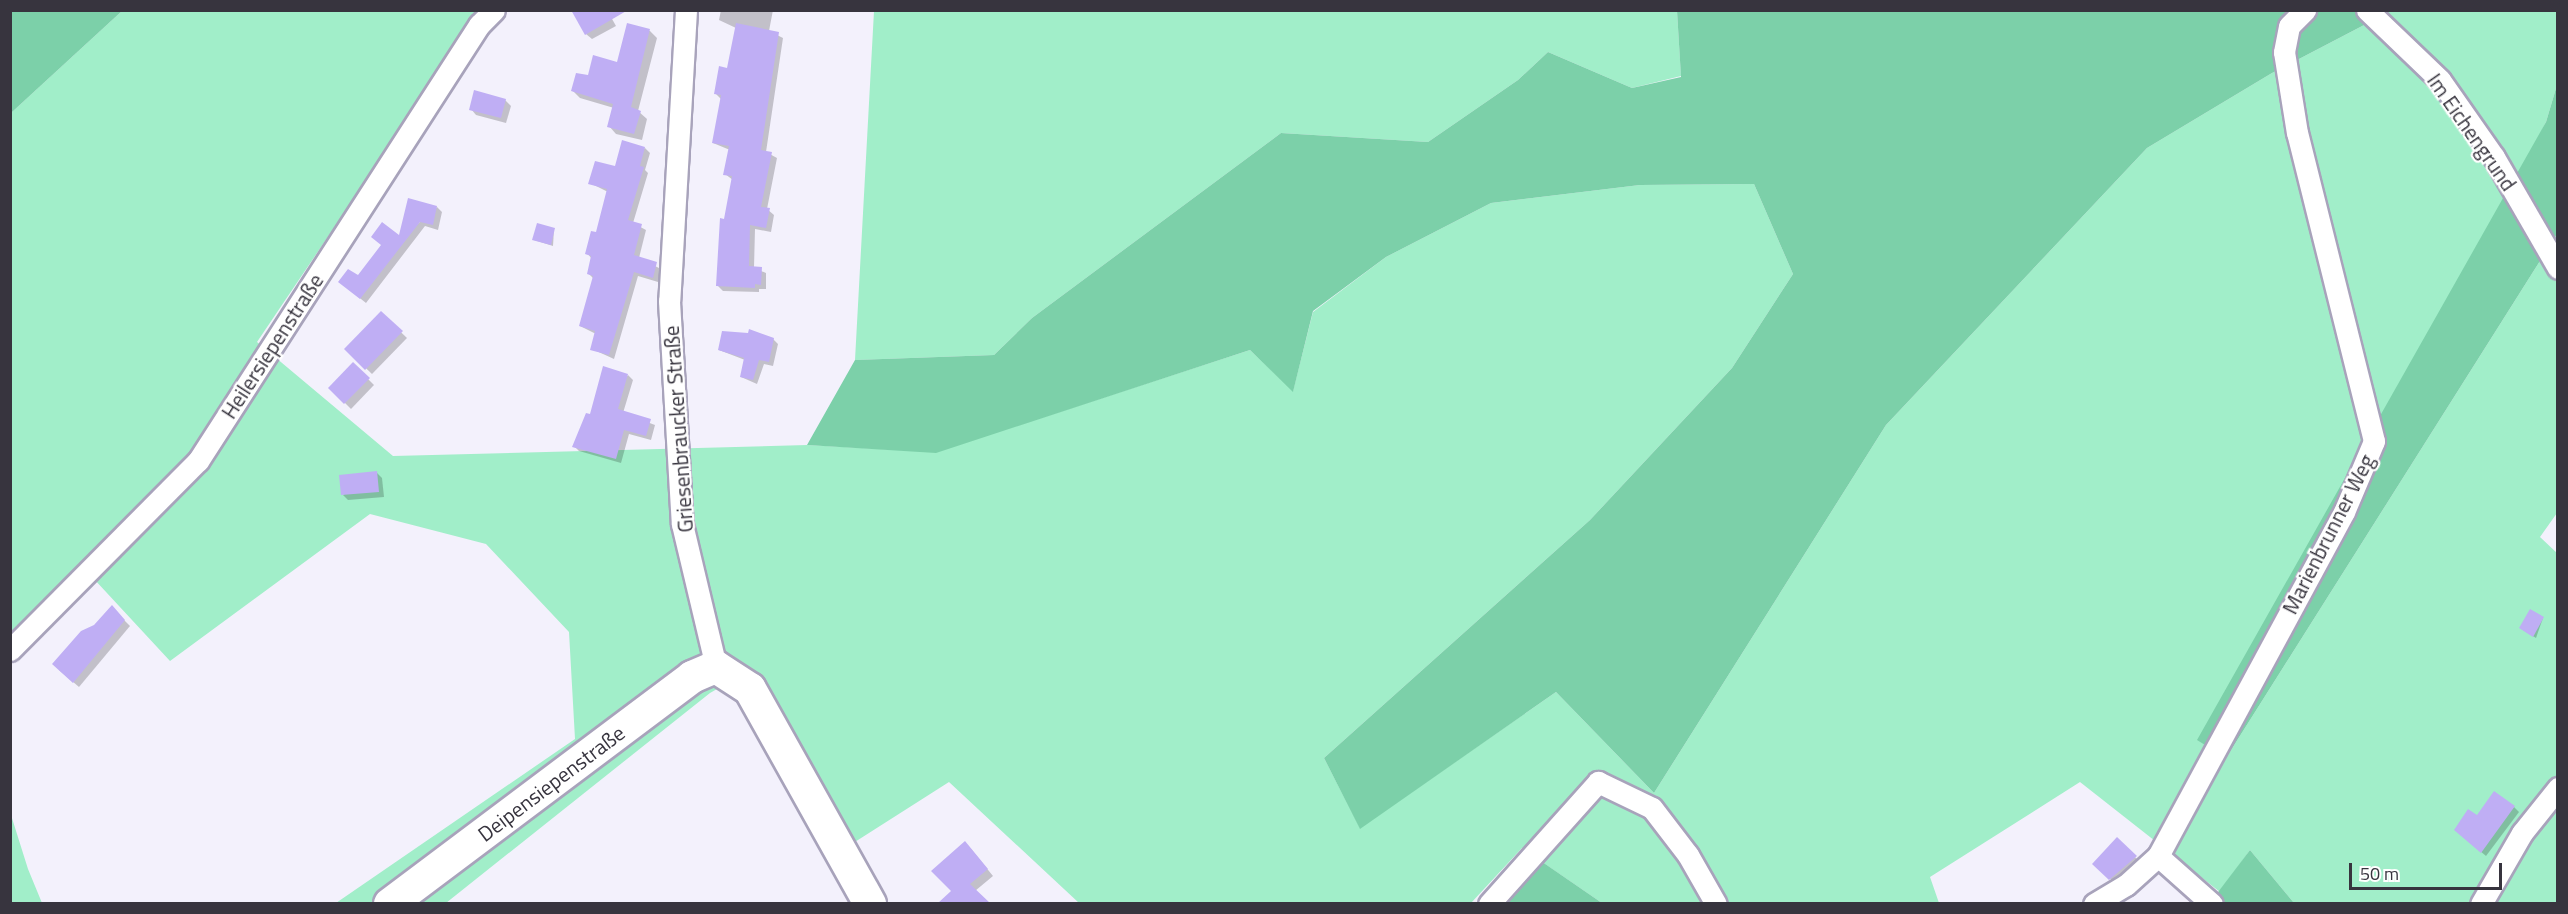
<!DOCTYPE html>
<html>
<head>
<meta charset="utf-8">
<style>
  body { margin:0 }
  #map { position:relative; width:2568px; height:914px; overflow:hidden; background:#f3f1fc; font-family:"Titillium Web",sans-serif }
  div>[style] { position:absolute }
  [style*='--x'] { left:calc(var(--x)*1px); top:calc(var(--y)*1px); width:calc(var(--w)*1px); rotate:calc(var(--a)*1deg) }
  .green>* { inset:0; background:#a1eec9 }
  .forest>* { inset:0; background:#7cd0a9 }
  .shadow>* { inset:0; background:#0003 }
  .building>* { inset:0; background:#bfaef4 }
  .roads { filter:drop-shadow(2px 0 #a8a3bb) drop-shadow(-2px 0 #a8a3bb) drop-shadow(0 2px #a8a3bb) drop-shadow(0 -2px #a8a3bb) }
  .street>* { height:21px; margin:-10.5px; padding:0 10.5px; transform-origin:10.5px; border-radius:10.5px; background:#fff }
  .secondary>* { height:32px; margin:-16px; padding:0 16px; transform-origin:16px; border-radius:16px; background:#fff }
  span { translate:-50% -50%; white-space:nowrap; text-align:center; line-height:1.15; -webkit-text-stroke:4.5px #fff; paint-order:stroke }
  .street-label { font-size:21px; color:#37343e }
  .frame { position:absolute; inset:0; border:12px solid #37343e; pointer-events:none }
  .scale { position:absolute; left:2349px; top:863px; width:153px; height:27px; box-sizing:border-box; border:3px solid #37343e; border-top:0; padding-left:8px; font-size:18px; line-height:21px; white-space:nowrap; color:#37343e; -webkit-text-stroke:4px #fff; paint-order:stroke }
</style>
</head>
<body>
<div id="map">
  <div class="green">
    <i style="clip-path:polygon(122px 11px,480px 11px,257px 342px,393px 456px,807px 445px,936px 452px,1250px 350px,1293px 391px,1313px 312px,1386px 257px,1491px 203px,1640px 185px,1754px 184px,1793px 274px,1732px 368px,1590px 520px,1324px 758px,1360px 828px,1556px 692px,1654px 793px,1886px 425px,2147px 148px,2272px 73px,2391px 11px,2557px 11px,2557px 85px,2546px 122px,2226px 758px,2557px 234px,2557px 513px,2540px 537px,2558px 554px,2557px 903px,2294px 903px,2250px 850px,2220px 892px,2080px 782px,1930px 877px,1939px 903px,1602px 903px,1522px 848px,1471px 903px,1079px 903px,949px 782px,847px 847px,752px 669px,710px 693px,446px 903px,336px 903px,575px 739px,569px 632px,486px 544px,370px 514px,170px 661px,81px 565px,11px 641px,11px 113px)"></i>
    <i style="clip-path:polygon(874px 11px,1677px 11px,1681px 76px,1632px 88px,1548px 52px,1518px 80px,1428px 142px,1281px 133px,1032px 318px,994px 355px,855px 360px)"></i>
    <i style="clip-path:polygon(11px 815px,28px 869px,42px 903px,11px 903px)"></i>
  </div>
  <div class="forest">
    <i style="clip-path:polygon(11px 10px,122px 10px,122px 11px,11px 113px)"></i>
    <i style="clip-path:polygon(1677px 11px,2391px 11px,2272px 73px,2147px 148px,1886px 425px,1654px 793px,1556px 692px,1360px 829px,1324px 758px,1590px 520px,1732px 368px,1793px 274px,1754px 184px,1640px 185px,1491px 203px,1386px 257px,1313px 311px,1293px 392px,1250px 350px,936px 453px,807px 445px,855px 360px,994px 355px,1032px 318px,1281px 133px,1428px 142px,1518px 80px,1548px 52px,1632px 88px,1681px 77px)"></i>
    <i style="clip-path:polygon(2557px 85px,2557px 234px,2226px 758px,2197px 740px,2546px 122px)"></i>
    <i style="clip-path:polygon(2250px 850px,2294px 903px,2209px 904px)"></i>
    <i style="clip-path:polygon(1538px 859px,1602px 903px,1500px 904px)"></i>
  </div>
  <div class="shadow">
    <i style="clip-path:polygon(607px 10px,616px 26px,592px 39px,586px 34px)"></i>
    <i style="clip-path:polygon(721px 10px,773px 10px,769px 31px,783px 38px,766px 152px,777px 158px,767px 209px,774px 215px,771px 232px,755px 229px,754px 268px,766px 273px,766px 289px,759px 289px,759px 292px,723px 291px,718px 286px,733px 180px,725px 174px,730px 150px,713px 143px,722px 100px,716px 94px,728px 69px,736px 28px,719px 20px)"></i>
    <i style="clip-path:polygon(628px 25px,650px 31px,657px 38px,638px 111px,647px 119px,642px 140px,616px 134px,609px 126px,614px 108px,580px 98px,573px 91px,589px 77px,619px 64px)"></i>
    <i style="clip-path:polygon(505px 100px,511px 106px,506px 123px,476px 115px,471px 109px)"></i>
    <i style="clip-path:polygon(645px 148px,650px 153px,645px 170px,648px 173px,633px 223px,646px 230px,639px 258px,661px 269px,658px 282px,638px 276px,614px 359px,592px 349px,596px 334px,580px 326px,594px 279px,589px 274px,592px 259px,587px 253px,597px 234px,608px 192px,590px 183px)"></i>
    <i style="clip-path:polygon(437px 207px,442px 212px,438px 230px,425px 226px,366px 303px,346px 287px)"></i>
    <i style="clip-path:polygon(554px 229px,553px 246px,534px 240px)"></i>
    <i style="clip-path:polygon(381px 313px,407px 338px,372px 374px,346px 349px)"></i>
    <i style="clip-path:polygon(773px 339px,778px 344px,773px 366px,764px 364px,757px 384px,741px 377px,745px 360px,719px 350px)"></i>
    <i style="clip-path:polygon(353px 364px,374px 385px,351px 409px,330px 388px)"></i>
    <i style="clip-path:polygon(628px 375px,633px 380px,623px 413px,655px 425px,651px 440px,629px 434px,621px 463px,579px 451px,574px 446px)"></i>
    <i style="clip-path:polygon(377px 473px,382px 478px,384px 497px,348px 500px,343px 495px)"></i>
    <i style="clip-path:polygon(112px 608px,130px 626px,79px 687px,59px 670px)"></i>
    <i style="clip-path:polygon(2543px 618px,2536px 638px,2523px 630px)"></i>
    <i style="clip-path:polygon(2514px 807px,2519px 812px,2486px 856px,2460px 834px,2477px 817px)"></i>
    <i style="clip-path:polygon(2117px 839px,2141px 863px,2116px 884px,2094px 864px)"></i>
    <i style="clip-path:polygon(971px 849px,993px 876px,975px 891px,988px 904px,940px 904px,953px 891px)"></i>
  </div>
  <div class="building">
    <i style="clip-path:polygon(571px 10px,628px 10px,585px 35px)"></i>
    <i style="clip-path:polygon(627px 23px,650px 29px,631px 107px,641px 111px,634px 134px,607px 127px,613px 104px,571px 91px,576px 73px,588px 75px,593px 55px,617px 62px)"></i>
    <i style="clip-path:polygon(736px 23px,779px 32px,761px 150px,772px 152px,761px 207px,770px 208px,766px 228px,750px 225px,749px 266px,762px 267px,761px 285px,755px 284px,755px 288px,716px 286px,720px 218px,724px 219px,732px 176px,723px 175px,729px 146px,712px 143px,721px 95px,714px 94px,719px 66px,727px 68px)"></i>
    <i style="clip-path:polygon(474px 90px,506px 99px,501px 118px,469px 110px)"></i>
    <i style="clip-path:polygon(622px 140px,645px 147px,640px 166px,644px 167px,628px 220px,642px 224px,634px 255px,657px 262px,653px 278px,634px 272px,609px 355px,590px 350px,595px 331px,579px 326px,593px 276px,587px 274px,591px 256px,585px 254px,591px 231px,596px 232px,607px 189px,588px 184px,595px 161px,615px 166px)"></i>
    <i style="clip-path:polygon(408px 198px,437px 206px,433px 225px,420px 222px,360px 299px,338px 282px,348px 269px,358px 275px,381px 245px,371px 237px,382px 222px,399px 235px)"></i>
    <i style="clip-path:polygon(537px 223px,555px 228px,551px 245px,532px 240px)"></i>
    <i style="clip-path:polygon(381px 311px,403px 331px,365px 370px,344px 349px)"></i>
    <i style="clip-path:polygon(749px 329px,774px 338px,769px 362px,759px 360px,753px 380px,740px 377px,744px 358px,718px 350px,722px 331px,748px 333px)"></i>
    <i style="clip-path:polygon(353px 362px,370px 378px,344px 404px,328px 388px)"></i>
    <i style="clip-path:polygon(603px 366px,628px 374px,618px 409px,651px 419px,646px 436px,624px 430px,616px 459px,572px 447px,586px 413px,590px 414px)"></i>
    <i style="clip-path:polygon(377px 471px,379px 492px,341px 495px,339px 475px)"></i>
    <i style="clip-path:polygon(112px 605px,125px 620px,73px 683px,52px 664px,81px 631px,94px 625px)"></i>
    <i style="clip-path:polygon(2530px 609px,2544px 617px,2533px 637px,2519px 628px)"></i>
    <i style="clip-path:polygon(2494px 791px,2515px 806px,2481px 853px,2454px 830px,2468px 809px,2477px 815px)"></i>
    <i style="clip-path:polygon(2117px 837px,2137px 856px,2109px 880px,2092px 864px)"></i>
    <i style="clip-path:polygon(965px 841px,988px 869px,970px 884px,990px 903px,938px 903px,951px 891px,931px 871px)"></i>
  </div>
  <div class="roads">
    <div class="street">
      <i style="--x:686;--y:10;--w:291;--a:93.3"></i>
      <i style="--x:669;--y:301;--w:223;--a:86.7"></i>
      <i style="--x:682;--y:524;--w:147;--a:76.6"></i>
      <i style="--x:2367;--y:10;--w:101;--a:43.8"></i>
      <i style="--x:2440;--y:80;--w:94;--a:55"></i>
      <i style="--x:2494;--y:157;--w:128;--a:60"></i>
      <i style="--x:10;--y:650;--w:267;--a:-45.2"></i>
      <i style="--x:198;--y:461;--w:519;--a:-57.2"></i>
      <i style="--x:479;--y:25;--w:21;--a:-45"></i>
      <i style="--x:2158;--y:856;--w:72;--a:41.6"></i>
      <i style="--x:1489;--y:904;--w:164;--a:-48.2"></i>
      <i style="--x:1598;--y:782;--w:60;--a:25.7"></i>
      <i style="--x:1652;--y:808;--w:59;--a:52.5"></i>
      <i style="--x:1688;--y:855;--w:56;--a:60.3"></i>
      <i style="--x:2094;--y:904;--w:37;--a:-31"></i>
      <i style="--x:2126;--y:885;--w:43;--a:-42.2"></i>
      <i style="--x:2158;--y:856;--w:391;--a:-61.6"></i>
      <i style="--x:2344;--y:512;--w:77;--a:-67.1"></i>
      <i style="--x:2374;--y:441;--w:317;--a:-104"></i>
      <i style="--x:2297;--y:133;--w:82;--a:-99.1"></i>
      <i style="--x:2284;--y:52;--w:26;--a:-79"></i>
      <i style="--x:2289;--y:26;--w:23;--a:-45"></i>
      <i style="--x:2481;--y:904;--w:82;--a:-60"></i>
      <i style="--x:2522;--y:833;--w:58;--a:-51.3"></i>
    </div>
    <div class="secondary">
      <i style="--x:390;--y:904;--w:378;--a:-36.9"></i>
      <i style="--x:692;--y:677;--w:26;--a:-23"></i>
      <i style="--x:716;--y:667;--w:40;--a:32.9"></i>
      <i style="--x:750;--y:689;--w:246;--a:60.8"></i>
    </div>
  </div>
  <div class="street-label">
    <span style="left:2472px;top:132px;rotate:55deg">Im Eichengrund</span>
    <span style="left:272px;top:346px;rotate:-57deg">Heilersiepenstraße</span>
    <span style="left:678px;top:429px;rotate:-94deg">Griesenbraucker Straße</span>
    <span style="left:2328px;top:534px;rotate:-63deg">Marienbrunner Weg</span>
    <span style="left:551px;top:783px;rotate:-37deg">Deipensiepenstraße</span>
  </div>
  <div class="frame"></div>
  <div class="scale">50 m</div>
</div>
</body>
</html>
